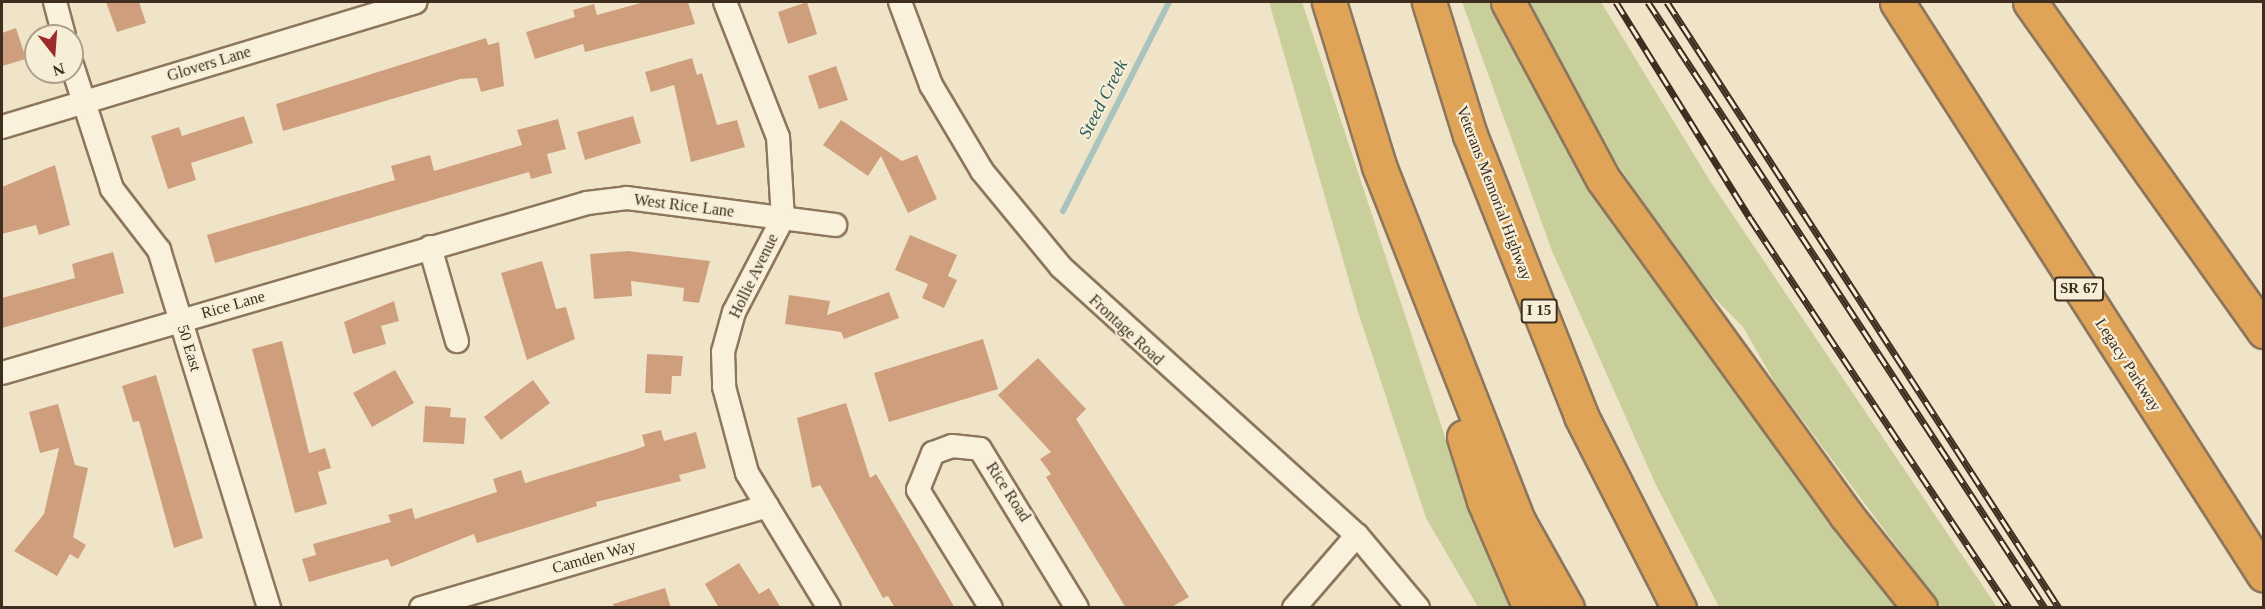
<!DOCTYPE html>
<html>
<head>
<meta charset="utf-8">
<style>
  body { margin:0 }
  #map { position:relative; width:2265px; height:609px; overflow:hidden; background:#f0e4c8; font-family:"Times New Roman",serif }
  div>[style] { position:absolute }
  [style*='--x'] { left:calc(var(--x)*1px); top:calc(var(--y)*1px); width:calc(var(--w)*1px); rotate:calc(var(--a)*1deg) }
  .green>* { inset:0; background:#c9cf9b }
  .stream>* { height:6px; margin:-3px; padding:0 3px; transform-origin:3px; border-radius:3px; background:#a9c4bc }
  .building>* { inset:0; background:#cf9f7d }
  .roads { filter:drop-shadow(2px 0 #8d765c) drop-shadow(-2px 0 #8d765c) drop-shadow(0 2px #8d765c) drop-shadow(0 -2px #8d765c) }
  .minor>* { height:22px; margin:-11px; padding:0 11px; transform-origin:11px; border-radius:11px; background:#faf1dc }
  .highway>* { height:33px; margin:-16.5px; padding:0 16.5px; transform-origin:16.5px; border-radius:16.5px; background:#e0a458 }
  .rail>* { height:7px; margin-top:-3.5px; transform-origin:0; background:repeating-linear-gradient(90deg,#f7eed8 0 14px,#3d2e20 0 28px); box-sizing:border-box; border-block:2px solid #3d2e20 }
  span { translate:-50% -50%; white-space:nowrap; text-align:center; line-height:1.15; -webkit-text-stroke:4.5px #f7eed8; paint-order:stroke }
  .shield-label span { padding:2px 4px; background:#f7eed8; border:2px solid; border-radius:4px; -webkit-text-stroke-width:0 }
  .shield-label { font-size:15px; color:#3d2e20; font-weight:700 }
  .street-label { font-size:16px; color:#3d2e20 }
  .water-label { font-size:18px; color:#2f5d5a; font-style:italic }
  .frame { position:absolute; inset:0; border:3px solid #3d2e20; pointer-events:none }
  .north { position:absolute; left:24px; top:24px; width:60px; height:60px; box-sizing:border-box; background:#f7eed8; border:2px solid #ada18e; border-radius:50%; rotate:163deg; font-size:16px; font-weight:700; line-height:24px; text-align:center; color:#3d2e20 }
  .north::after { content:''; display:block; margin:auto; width:21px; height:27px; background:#9e2a2b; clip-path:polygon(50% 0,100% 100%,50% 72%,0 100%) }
</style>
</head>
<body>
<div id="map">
  <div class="green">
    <i style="clip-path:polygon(1269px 2px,1302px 2px,1449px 449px,1515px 607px,1478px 607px,1426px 518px,1358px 312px)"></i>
    <i style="clip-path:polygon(1462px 2px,1489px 2px,1562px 134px,1908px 607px,1719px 607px,1655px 483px,1552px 251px)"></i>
    <i style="clip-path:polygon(1519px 2px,1601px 2px,1710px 181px,1997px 607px,1942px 607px,1777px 386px,1743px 327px,1691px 274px,1573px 98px)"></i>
  </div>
  <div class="stream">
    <i style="--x:1063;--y:211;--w:234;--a:-63.1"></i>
  </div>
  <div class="building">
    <i style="clip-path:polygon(106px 2px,139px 2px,146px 23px,117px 32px)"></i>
    <i style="clip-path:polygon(644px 2px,688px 2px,695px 24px,585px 52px,583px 44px,535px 59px,526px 32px,575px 17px,573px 10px,594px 4px,597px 15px)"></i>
    <i style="clip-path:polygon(807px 2px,817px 34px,788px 44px,778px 12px)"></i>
    <i style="clip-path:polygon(16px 28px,26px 59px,2px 66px,2px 33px)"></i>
    <i style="clip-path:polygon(486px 38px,488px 45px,499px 42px,504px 86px,481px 92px,477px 78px,460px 79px,283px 131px,276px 104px)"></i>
    <i style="clip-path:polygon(692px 58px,697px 75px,702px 73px,717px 125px,737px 120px,745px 147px,691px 162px,674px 85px,651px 92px,645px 72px)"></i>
    <i style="clip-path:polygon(836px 66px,848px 100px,819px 109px,808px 76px)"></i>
    <i style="clip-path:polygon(244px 116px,253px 143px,191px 163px,196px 180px,168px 189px,151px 136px,179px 127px,182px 136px)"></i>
    <i style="clip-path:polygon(633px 116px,641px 143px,585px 160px,577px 132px)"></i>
    <i style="clip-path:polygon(558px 119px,566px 149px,547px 154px,552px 173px,531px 179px,529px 172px,215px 263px,207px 235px,395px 180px,391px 166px,430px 155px,434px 171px,522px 145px,517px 130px)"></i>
    <i style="clip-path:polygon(841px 120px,902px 161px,917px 155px,937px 199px,908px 213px,881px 156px,868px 176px,823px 145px)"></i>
    <i style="clip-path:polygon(55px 165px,70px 225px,39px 235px,36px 225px,2px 234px,2px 187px)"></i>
    <i style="clip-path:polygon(910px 235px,957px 255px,948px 276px,957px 280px,944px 308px,922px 298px,928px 284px,895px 270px)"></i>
    <i style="clip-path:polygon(628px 251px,710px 261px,699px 303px,683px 301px,684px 288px,631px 281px,632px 296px,594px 299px,590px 254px)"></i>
    <i style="clip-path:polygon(113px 252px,124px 293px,2px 328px,2px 298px,75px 278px,72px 264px)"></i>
    <i style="clip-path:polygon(542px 261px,556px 309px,566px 307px,575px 339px,527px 360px,501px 273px)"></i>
    <i style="clip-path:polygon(889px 292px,899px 318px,844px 339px,841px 332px,785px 324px,789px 295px,830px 301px,827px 315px)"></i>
    <i style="clip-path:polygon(394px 301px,399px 321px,381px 326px,386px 344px,353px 354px,344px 322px)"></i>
    <i style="clip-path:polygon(983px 339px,998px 389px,889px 422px,874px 373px)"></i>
    <i style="clip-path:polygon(282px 341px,309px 453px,325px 448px,331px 468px,318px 472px,327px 504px,295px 513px,252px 349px)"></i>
    <i style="clip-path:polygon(647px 354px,683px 356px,681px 376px,672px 376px,671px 394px,645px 393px)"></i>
    <i style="clip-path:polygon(1038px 358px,1086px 409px,1076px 419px,1189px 597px,1170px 608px,1126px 608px,1046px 477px,1051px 474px,1040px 459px,1051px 452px,998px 395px)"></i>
    <i style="clip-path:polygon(395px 370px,414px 403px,372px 427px,353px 393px)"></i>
    <i style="clip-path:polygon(156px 375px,203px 538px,174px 548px,139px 421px,133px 422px,122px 386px)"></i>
    <i style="clip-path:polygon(533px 380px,550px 403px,501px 440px,484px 417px)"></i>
    <i style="clip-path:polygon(846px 403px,870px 478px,876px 474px,955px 608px,895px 608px,888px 596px,883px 598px,820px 485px,812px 488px,797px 418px)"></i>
    <i style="clip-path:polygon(58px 404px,75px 465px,88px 468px,73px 537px,86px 545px,78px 559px,70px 554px,57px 576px,14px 551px,44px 514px,59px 448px,40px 453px,29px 412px)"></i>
    <i style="clip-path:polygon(425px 406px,451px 408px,450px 417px,466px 418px,464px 444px,423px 442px)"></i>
    <i style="clip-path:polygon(661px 430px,664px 441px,696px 432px,706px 468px,679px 475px,681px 481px,596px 502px,597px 506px,477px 543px,474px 534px,391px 567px,388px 559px,309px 582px,302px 559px,316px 555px,313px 544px,391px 522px,388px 515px,412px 508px,415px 519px,497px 492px,493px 479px,521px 470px,525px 483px,634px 450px,645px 446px,642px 435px)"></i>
    <i style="clip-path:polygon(739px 563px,759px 594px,769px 588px,781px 608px,719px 608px,705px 584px)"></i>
    <i style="clip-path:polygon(665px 588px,671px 608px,614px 608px,613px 604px)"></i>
  </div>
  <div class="roads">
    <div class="minor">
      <i style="--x:55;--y:2;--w:35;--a:75"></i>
      <i style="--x:725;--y:2;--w:145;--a:68.6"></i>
      <i style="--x:778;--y:137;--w:81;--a:86.5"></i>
      <i style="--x:783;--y:218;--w:106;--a:117.5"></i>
      <i style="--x:734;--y:312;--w:41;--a:105.4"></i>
      <i style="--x:723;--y:352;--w:35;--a:88"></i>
      <i style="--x:724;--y:387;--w:89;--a:75"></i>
      <i style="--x:747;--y:473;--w:158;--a:58.7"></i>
      <i style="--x:900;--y:2;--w:89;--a:69.5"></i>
      <i style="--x:931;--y:85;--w:100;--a:59.3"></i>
      <i style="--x:982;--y:171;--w:124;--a:50.5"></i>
      <i style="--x:1061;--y:267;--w:399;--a:42.2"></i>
      <i style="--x:1357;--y:535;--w:95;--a:50.1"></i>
      <i style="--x:72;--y:65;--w:130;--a:72.1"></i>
      <i style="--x:112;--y:189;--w:77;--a:52.4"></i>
      <i style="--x:159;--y:250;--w:375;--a:72.9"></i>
      <i style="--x:2;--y:127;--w:432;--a:-16.8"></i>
      <i style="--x:430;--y:247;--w:98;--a:74"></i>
      <i style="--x:2;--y:373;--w:609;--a:-16.2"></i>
      <i style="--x:587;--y:203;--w:40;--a:-7.1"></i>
      <i style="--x:627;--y:198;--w:210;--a:7.4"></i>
      <i style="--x:421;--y:608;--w:361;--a:-16.4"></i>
      <i style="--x:991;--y:608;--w:139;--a:-121.7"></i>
      <i style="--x:918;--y:490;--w:40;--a:-68"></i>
      <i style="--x:933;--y:453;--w:20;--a:-20"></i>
      <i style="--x:952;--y:446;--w:28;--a:6"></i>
      <i style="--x:980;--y:449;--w:186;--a:58.6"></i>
      <i style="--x:1294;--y:608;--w:96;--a:-49.2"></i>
    </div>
    <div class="highway">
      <i style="--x:1329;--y:2;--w:171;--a:73"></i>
      <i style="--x:1379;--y:166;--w:379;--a:68.6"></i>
      <i style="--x:1517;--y:519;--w:102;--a:60.7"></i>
      <i style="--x:1429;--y:2;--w:139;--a:72.9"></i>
      <i style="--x:1470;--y:135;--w:302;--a:68.4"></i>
      <i style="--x:1581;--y:416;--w:216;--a:63"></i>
      <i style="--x:1508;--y:2;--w:201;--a:61.8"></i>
      <i style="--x:1603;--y:179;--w:415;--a:54.1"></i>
      <i style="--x:1846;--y:515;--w:119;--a:51.5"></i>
      <i style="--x:1897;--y:2;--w:680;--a:57.36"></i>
      <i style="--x:2030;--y:2;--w:404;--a:54.6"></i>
      <i style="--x:1464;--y:437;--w:67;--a:72.6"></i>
      <i style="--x:1484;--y:501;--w:116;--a:66.7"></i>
    </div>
  </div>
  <div class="rail">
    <i style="--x:1616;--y:2;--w:254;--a:58.2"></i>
    <i style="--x:1750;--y:218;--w:468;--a:56.4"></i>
    <i style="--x:1648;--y:2;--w:724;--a:56.77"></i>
    <i style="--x:1667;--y:2;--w:722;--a:57.1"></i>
  </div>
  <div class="shield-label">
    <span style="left:2079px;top:289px">SR 67</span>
    <span style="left:1539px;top:311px">I 15</span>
  </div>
  <div class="street-label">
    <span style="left:209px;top:64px;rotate:-17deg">Glovers Lane</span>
    <span style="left:1494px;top:193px;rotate:69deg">Veterans Memorial Highway</span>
    <span style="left:684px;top:206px;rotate:7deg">West Rice Lane</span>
    <span style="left:754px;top:276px;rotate:-64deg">Hollie Avenue</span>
    <span style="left:233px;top:305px;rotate:-16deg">Rice Lane</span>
    <span style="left:1126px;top:330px;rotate:43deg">Frontage Road</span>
    <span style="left:189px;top:348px;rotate:73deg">50 East</span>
    <span style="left:2128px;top:365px;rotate:57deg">Legacy Parkway</span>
    <span style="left:1008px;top:492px;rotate:57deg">Rice Road</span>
    <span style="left:594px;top:557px;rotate:-16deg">Camden Way</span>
  </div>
  <div class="water-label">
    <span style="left:1103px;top:99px;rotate:-63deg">Steed Creek</span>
  </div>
  <div class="frame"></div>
  <div class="north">N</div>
</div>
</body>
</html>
